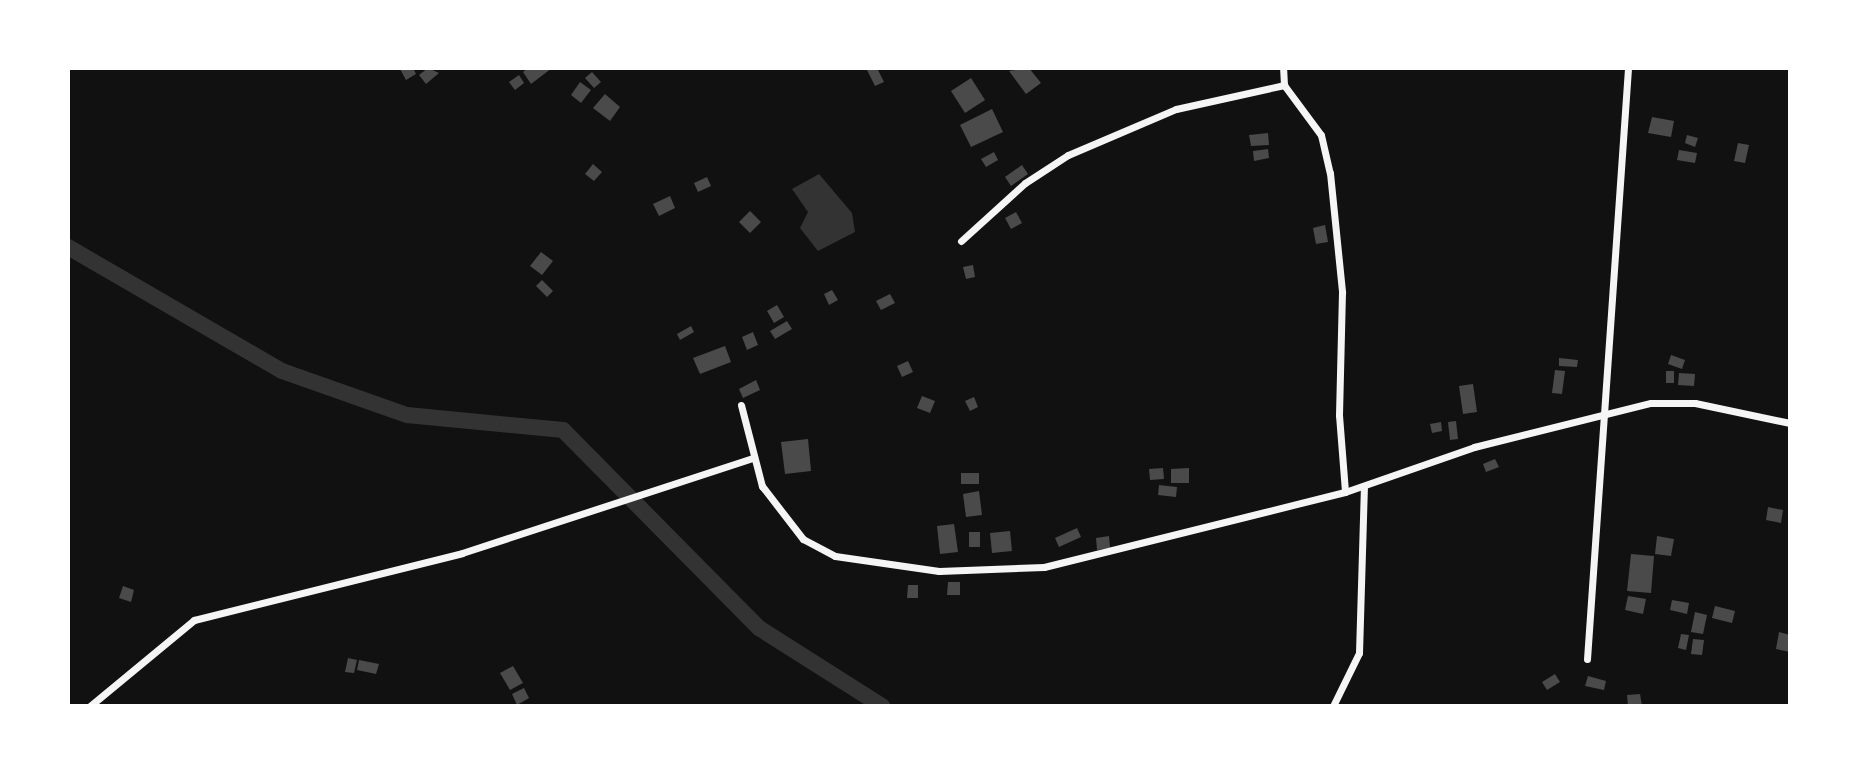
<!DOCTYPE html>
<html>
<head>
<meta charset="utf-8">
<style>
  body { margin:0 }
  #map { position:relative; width:1858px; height:774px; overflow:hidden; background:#111; font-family:Helvetica,sans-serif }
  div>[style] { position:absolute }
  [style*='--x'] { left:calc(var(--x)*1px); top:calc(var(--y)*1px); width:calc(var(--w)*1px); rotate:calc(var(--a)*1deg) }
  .water>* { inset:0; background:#333 }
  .canal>* { height:16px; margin:-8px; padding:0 8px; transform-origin:8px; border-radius:8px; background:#333 }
  .building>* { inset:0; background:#4a4a4a }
  .minor>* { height:7px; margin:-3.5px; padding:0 3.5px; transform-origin:3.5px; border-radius:3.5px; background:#f5f5f5 }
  span { translate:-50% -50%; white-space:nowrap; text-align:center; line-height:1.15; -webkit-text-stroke:6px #fff; paint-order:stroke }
  .frame { position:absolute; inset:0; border:70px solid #fff; pointer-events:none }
</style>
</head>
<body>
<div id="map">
  <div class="water">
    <i style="clip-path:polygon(819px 174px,852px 213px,855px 232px,818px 251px,800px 228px,808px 212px,792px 189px)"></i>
  </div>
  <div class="canal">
    <i style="--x:68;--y:247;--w:247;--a:30.1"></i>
    <i style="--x:282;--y:371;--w:133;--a:19.4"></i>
    <i style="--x:407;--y:415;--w:157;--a:5.5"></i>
    <i style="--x:563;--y:430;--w:279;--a:45.3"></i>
    <i style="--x:759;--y:628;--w:146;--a:32.4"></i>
  </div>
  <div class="building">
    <i style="clip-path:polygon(413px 68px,416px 74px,406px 80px,400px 69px)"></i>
    <i style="clip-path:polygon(428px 68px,439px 73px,426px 84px,419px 75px)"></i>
    <i style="clip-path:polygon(528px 68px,552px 68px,531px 84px,523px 72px)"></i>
    <i style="clip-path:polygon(866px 68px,877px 68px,884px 82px,875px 86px)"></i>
    <i style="clip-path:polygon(1029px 68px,1041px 83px,1026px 94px,1009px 71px)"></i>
    <i style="clip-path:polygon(592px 72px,601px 82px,594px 88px,585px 78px)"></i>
    <i style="clip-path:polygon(519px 75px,524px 83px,515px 90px,509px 82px)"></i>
    <i style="clip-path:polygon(971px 78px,985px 100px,965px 113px,951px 91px)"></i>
    <i style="clip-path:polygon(580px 82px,591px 90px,581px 103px,571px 95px)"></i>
    <i style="clip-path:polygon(605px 94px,620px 107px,610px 121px,593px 108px)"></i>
    <i style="clip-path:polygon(992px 109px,1003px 132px,971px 147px,960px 125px)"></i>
    <i style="clip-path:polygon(1652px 117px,1674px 121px,1671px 137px,1648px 133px)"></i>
    <i style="clip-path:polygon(1268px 133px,1269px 145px,1251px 146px,1249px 135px)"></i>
    <i style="clip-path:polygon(1687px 135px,1698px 138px,1695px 147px,1685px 143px)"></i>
    <i style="clip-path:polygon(1738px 143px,1749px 145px,1745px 163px,1734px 161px)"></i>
    <i style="clip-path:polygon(1268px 149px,1269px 158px,1254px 161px,1253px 151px)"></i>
    <i style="clip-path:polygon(1679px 150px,1697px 153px,1695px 163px,1677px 160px)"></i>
    <i style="clip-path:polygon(994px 152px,998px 160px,986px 167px,981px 159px)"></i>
    <i style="clip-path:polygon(593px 164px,602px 172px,594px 181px,585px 174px)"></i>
    <i style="clip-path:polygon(1022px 165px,1028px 174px,1011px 186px,1005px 177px)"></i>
    <i style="clip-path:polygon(707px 177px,711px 186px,698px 192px,694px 183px)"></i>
    <i style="clip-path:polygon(670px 196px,675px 208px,659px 216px,653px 204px)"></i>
    <i style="clip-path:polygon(750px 211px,761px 222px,750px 233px,739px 222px)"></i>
    <i style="clip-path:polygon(1016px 212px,1022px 223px,1011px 229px,1005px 218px)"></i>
    <i style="clip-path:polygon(1325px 225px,1328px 242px,1316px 244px,1313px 228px)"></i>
    <i style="clip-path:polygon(541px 252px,553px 261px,542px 275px,530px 266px)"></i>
    <i style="clip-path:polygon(973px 265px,975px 277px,966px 279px,963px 267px)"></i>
    <i style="clip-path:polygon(542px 280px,553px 291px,547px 297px,536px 286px)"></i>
    <i style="clip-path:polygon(832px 290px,838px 300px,829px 305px,824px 294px)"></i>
    <i style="clip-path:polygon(890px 294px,895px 303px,881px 310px,876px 301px)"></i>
    <i style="clip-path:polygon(777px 305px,784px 317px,774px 323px,767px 311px)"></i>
    <i style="clip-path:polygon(787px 321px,792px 329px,775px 339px,770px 331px)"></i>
    <i style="clip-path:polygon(691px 326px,694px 332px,680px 340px,677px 334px)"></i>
    <i style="clip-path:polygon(753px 332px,758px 345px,747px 350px,742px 337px)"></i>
    <i style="clip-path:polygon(725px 346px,731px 362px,700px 374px,693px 358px)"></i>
    <i style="clip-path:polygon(1671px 355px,1685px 360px,1682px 369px,1668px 364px)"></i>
    <i style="clip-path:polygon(1559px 358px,1578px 360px,1577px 367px,1559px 366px)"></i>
    <i style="clip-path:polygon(908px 361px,913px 372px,902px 377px,897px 366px)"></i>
    <i style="clip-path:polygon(1555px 370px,1565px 371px,1562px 394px,1552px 393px)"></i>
    <i style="clip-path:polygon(1666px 371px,1674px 371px,1674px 383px,1666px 383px)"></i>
    <i style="clip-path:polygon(1679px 373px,1695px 374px,1694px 386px,1678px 385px)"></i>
    <i style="clip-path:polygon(756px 380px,760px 390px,743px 398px,739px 389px)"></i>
    <i style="clip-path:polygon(1473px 384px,1477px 412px,1463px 414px,1459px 386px)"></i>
    <i style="clip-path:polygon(922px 396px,935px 401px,930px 413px,917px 408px)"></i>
    <i style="clip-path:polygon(974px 397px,978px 407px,970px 411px,965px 401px)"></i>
    <i style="clip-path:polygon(1456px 421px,1458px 439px,1450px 440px,1448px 422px)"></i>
    <i style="clip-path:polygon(1441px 422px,1442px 431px,1432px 433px,1430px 424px)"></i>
    <i style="clip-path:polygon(808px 439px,811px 471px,785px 474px,781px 442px)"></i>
    <i style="clip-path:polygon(1495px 459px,1499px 467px,1486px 472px,1483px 464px)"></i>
    <i style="clip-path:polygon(1163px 468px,1164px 479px,1150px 480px,1149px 469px)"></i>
    <i style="clip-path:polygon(1189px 468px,1189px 483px,1171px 483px,1171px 469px)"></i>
    <i style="clip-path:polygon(961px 473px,979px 473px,979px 484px,961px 484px)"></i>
    <i style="clip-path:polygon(1159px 485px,1177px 487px,1176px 497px,1158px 495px)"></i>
    <i style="clip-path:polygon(979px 491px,982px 515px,966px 517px,963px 494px)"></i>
    <i style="clip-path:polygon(1768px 507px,1783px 510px,1781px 523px,1766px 520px)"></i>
    <i style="clip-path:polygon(954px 524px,958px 552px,940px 554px,937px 526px)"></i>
    <i style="clip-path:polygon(1077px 528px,1081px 537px,1059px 547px,1055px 538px)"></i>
    <i style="clip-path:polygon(1010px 531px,1012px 551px,992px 553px,990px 533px)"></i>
    <i style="clip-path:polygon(969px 532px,980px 532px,980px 547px,969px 547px)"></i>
    <i style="clip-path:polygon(1109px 536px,1110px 548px,1097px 550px,1096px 538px)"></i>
    <i style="clip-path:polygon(1657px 536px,1674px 539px,1671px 556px,1655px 554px)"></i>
    <i style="clip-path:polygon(1631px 554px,1654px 556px,1651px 593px,1627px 591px)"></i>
    <i style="clip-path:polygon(948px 582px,960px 582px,960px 595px,947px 595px)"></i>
    <i style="clip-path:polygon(908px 585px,918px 585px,918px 598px,907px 598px)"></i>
    <i style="clip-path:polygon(123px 586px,134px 590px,131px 602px,119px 598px)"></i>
    <i style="clip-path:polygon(1628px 596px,1646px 599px,1643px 614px,1625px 610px)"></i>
    <i style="clip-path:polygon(1672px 600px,1689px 603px,1687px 614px,1670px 610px)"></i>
    <i style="clip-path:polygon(1715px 606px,1735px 611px,1732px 623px,1712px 618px)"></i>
    <i style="clip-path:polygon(1695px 612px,1707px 615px,1703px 634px,1691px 632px)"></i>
    <i style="clip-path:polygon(1779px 632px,1790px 635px,1790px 652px,1776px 649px)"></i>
    <i style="clip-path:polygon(1681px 634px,1689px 635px,1686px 650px,1678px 648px)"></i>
    <i style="clip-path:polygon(1693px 639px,1704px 640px,1702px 655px,1691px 654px)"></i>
    <i style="clip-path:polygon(348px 658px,357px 660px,354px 673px,345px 672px)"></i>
    <i style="clip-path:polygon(359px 660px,379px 664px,376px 674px,357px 670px)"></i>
    <i style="clip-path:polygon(513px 666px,523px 683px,510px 690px,500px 673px)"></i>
    <i style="clip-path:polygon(1555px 674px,1560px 682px,1547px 690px,1542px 682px)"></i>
    <i style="clip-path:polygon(1588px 676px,1606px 681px,1604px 690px,1585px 686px)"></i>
    <i style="clip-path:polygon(524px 688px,529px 698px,517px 705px,512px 694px)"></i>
    <i style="clip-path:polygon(1640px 694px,1642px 706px,1628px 706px,1627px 695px)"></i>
  </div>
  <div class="minor">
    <i style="--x:1284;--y:85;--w:62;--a:53.5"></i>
    <i style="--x:1321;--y:135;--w:39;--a:77"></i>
    <i style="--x:1330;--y:173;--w:120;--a:84.2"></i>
    <i style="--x:1342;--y:292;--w:123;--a:91.4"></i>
    <i style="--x:1339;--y:415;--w:77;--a:85.5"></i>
    <i style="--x:961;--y:241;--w:86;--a:-42.2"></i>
    <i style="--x:1025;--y:183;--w:51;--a:-33.1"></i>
    <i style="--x:1068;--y:155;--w:117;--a:-23.1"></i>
    <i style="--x:1176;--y:109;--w:111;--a:-12.5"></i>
    <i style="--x:1284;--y:85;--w:17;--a:-93"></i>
    <i style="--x:741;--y:405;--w:84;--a:75.5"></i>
    <i style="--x:762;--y:486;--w:67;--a:52.3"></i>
    <i style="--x:803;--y:539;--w:36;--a:28"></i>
    <i style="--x:835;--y:556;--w:105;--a:8.2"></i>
    <i style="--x:939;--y:571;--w:105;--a:-2.2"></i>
    <i style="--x:1044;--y:567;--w:310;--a:-14"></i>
    <i style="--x:1345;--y:492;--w:137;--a:-19.2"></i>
    <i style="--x:1474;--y:447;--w:182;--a:-14"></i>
    <i style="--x:1651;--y:403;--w:44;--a:0"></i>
    <i style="--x:1695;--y:403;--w:97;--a:11.9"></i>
    <i style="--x:1587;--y:659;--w:592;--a:-86.03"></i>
    <i style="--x:90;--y:706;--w:135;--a:-39.6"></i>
    <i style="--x:194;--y:620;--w:276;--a:-14"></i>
    <i style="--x:462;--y:553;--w:305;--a:-18.1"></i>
    <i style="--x:1333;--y:706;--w:59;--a:-63.9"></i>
    <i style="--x:1359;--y:653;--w:166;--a:-88.3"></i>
  </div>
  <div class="frame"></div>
</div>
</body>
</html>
